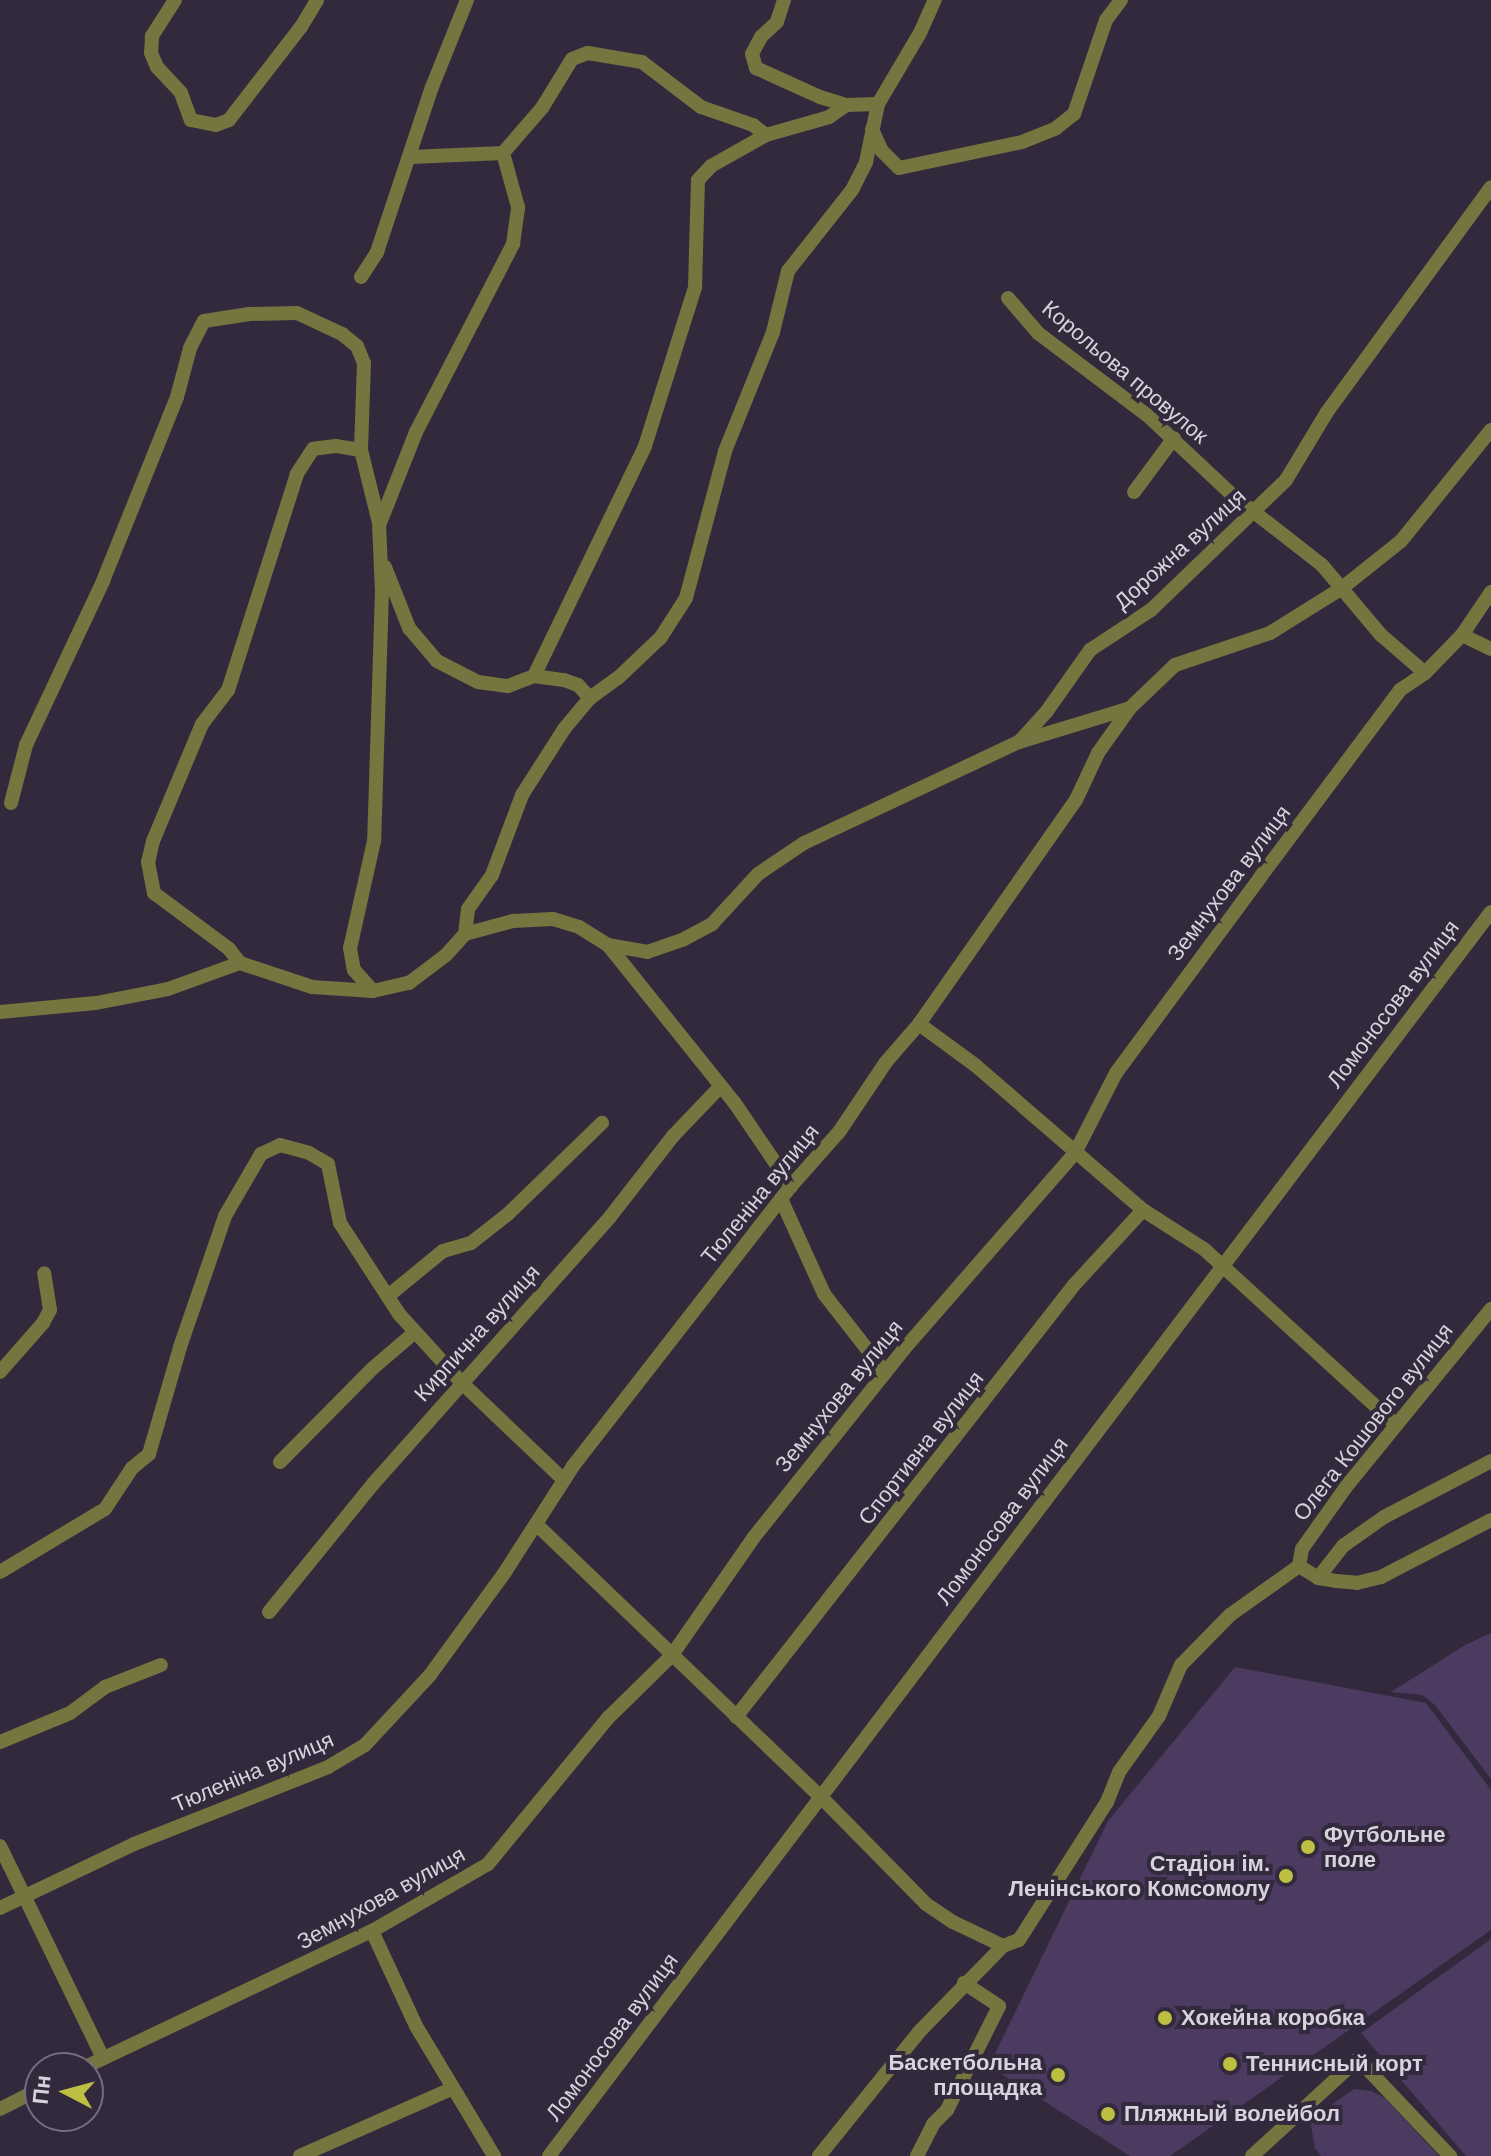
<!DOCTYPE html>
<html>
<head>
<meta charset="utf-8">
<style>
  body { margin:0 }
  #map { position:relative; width:1491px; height:2156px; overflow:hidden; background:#322a3c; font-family:Arial,sans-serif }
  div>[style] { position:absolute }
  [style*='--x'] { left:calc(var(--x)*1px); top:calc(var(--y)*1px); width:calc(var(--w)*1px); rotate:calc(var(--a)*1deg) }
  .green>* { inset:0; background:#4c3a61 }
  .minor>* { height:14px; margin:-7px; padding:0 7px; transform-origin:7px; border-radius:7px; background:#74753f }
  .dots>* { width:22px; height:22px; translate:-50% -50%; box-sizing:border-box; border:4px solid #322a3c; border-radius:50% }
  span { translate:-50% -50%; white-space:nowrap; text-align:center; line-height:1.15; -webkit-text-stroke:8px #322a3c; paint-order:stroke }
  .street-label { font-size:22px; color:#d7d2de }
  .poi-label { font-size:22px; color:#d7d2de; font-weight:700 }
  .left { translate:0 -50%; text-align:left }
  .right { translate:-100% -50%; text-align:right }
  .north { position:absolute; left:24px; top:2052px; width:80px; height:80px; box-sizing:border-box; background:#322a3c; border:2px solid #746d7d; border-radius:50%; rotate:276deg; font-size:22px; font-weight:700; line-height:32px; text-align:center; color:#d7d2de }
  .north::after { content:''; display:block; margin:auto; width:28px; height:36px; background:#bdbf43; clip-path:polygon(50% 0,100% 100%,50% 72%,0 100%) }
</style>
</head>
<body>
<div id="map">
  <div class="green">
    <i style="clip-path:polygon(1491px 1633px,1491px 1779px,1435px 1705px,1422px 1695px,1391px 1692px,1465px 1645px)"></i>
    <i style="clip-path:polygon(1235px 1667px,1426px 1703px,1491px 1790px,1491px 1930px,1170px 2156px,1130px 2156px,989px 2066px,1108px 1821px)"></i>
    <i style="clip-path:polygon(1491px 1939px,1491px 2156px,1466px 2156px,1361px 2033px)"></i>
    <i style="clip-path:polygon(1354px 2089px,1372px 2091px,1385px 2098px,1439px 2156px,1321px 2156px,1315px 2148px,1310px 2120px)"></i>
  </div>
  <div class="minor">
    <i style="--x:175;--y:0;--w:43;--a:122.6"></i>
    <i style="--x:152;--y:36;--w:17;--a:93"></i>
    <i style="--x:151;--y:53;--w:15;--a:67"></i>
    <i style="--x:157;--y:67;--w:35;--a:47"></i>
    <i style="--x:181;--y:93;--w:29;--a:70"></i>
    <i style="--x:191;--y:120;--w:25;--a:11"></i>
    <i style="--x:216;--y:125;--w:14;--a:-21"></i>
    <i style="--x:229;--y:120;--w:118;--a:-52.3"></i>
    <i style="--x:301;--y:27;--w:31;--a:-59"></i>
    <i style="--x:784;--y:0;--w:23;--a:108"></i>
    <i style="--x:777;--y:22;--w:22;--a:137"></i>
    <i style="--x:761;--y:37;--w:19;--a:118"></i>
    <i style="--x:752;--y:54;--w:15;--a:74"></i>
    <i style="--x:756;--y:68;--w:70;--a:24.4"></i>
    <i style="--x:820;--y:97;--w:27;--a:17"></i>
    <i style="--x:872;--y:129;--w:24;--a:66"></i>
    <i style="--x:882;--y:151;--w:24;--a:45"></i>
    <i style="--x:899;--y:168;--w:126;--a:-11.9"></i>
    <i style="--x:1022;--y:142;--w:37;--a:-22"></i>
    <i style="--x:1056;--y:128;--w:23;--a:-38"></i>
    <i style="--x:1074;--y:114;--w:99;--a:-71.2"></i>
    <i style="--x:1106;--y:20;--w:25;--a:-53"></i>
    <i style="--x:411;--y:157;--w:92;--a:-2.5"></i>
    <i style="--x:503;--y:153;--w:60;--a:-49.1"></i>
    <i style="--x:542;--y:108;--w:57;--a:-58.5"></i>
    <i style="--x:572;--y:59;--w:17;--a:-21"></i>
    <i style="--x:588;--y:53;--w:55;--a:9.5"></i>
    <i style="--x:642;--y:62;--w:74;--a:37.3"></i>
    <i style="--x:701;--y:107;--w:55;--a:19.1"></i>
    <i style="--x:753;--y:125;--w:16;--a:38"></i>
    <i style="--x:766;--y:135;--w:66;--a:-15.9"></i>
    <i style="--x:829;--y:117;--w:21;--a:-35"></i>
    <i style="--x:846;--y:105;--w:32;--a:-2"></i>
    <i style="--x:361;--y:277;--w:30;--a:-57"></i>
    <i style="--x:377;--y:252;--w:174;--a:-71.6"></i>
    <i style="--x:432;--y:87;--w:94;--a:-68.1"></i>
    <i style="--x:1008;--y:298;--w:46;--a:49.4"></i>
    <i style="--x:1038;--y:333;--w:136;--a:37"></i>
    <i style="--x:1147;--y:415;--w:115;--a:43.2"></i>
    <i style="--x:1231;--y:494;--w:115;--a:38"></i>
    <i style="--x:1322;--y:565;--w:92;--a:49.9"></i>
    <i style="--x:1381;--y:635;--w:58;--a:40.8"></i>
    <i style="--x:361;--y:450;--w:75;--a:76.1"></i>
    <i style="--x:379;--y:523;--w:68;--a:87.5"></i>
    <i style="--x:382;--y:591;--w:250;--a:91.8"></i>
    <i style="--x:374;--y:841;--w:110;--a:102.6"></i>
    <i style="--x:350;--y:948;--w:22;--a:80"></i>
    <i style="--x:354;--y:970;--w:28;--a:48"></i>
    <i style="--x:1134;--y:492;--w:67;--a:-53.5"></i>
    <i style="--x:380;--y:523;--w:98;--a:-68.4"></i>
    <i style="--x:416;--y:432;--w:212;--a:-62.7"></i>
    <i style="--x:513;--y:244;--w:37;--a:-82"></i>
    <i style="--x:518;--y:207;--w:56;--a:-105.5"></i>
    <i style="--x:385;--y:567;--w:66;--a:68.5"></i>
    <i style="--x:409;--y:628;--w:43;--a:49.7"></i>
    <i style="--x:437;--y:661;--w:46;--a:27.1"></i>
    <i style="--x:478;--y:682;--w:30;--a:8"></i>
    <i style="--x:508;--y:686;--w:28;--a:-21"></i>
    <i style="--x:534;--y:676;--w:30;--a:8"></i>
    <i style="--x:564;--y:680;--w:15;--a:20"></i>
    <i style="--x:578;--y:685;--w:18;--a:47"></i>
    <i style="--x:1462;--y:635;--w:32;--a:26"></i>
    <i style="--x:534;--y:676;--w:255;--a:-64.2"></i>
    <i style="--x:645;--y:446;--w:167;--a:-72.5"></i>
    <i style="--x:695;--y:287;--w:107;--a:-88.4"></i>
    <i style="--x:698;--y:180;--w:19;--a:-47"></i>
    <i style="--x:711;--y:166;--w:63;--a:-29.4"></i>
    <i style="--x:1019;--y:742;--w:116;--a:-17"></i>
    <i style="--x:11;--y:803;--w:60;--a:-75.5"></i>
    <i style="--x:26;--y:745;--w:181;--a:-64.8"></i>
    <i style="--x:103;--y:581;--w:198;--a:-68.1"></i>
    <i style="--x:177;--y:397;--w:51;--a:-75.1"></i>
    <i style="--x:190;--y:348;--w:30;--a:-63"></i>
    <i style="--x:204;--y:321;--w:46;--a:-8.8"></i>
    <i style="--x:249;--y:314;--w:48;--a:-1.2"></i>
    <i style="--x:297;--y:313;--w:50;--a:25"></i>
    <i style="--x:342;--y:334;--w:19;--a:39"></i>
    <i style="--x:357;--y:346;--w:18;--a:68"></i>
    <i style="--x:364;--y:363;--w:87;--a:92"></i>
    <i style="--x:361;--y:450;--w:25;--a:-171"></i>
    <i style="--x:336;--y:446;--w:23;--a:173"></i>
    <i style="--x:313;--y:449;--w:30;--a:123"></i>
    <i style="--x:297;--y:474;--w:227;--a:107.7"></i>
    <i style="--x:228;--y:690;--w:43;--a:127.4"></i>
    <i style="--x:202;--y:724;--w:127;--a:112.7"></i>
    <i style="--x:153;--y:841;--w:22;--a:103"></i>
    <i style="--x:148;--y:862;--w:32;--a:79"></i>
    <i style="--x:154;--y:893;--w:94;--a:36.7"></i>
    <i style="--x:229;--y:949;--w:18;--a:52"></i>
    <i style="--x:465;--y:934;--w:25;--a:-83"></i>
    <i style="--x:468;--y:909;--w:42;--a:-54.8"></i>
    <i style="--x:492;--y:875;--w:85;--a:-69.4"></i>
    <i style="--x:522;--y:795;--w:78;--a:-57.5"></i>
    <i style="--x:564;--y:729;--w:40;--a:-50"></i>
    <i style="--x:590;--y:698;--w:34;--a:-36"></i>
    <i style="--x:618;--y:678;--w:59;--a:-43.6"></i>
    <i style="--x:661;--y:637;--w:46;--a:-57.3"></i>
    <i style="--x:686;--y:598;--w:152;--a:-75.1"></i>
    <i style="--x:725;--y:451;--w:128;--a:-68"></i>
    <i style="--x:773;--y:332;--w:63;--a:-76.2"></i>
    <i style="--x:788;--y:271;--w:103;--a:-51.7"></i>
    <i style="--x:852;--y:190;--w:31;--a:-63"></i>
    <i style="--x:866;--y:162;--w:59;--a:-78.3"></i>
    <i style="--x:878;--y:104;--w:82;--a:-59.4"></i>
    <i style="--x:920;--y:33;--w:36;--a:-66"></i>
    <i style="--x:608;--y:945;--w:40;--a:10"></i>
    <i style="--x:647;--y:952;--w:39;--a:-19"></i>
    <i style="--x:684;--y:939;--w:32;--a:-28"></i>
    <i style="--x:712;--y:924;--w:68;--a:-47.4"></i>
    <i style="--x:758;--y:874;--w:55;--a:-34"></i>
    <i style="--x:804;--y:843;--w:238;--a:-25.2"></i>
    <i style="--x:1019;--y:742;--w:42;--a:-47.9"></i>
    <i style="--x:1047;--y:711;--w:75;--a:-54.8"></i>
    <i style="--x:1090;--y:650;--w:73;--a:-33.3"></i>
    <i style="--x:1151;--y:610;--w:187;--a:-43.9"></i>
    <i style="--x:1286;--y:480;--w:79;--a:-58.9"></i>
    <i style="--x:1327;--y:412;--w:278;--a:-53.9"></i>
    <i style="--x:0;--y:1012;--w:96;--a:-5.4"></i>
    <i style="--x:96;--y:1003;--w:73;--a:-11"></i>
    <i style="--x:168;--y:989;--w:77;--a:-19.9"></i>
    <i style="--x:240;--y:963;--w:76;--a:18.4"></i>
    <i style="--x:312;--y:987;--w:61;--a:3.8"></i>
    <i style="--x:373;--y:991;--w:37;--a:-13"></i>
    <i style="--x:409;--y:983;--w:46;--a:-37.1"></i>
    <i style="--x:446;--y:955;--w:28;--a:-48"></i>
    <i style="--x:465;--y:934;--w:50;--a:-15.2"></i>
    <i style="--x:513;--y:921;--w:40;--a:-2.9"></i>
    <i style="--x:553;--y:919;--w:27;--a:17"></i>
    <i style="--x:579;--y:927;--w:34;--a:32"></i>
    <i style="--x:608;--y:945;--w:201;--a:51.3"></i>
    <i style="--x:734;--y:1102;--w:102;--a:55.8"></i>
    <i style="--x:919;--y:1024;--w:69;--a:36.2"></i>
    <i style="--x:975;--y:1065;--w:222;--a:40.8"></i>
    <i style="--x:1143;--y:1210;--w:72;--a:32.6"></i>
    <i style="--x:1204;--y:1249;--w:260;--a:42.5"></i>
    <i style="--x:781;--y:1199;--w:104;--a:65.6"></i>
    <i style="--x:824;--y:1294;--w:99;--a:52"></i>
    <i style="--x:388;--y:1296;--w:71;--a:-39.3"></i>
    <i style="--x:443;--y:1251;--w:29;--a:-16"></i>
    <i style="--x:471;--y:1243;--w:47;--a:-38.1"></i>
    <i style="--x:508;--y:1214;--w:131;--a:-44.1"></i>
    <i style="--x:1491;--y:1309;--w:230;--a:129.2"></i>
    <i style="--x:1346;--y:1487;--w:76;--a:125.4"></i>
    <i style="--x:1302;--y:1549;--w:17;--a:100"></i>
    <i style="--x:1299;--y:1566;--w:22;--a:32"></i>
    <i style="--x:1318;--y:1578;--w:18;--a:9"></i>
    <i style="--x:1336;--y:1581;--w:21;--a:5"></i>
    <i style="--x:1357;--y:1583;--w:25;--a:-14"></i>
    <i style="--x:1381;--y:1577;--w:124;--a:-27.4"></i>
    <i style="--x:0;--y:1372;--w:65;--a:-48.7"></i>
    <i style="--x:43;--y:1323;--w:15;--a:-62"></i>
    <i style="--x:50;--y:1310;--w:37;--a:-99"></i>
    <i style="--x:280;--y:1462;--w:132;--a:-45.3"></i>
    <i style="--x:373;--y:1368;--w:55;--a:-40.6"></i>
    <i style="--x:536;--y:1524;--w:396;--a:43.8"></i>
    <i style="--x:822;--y:1798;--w:148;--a:45.5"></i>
    <i style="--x:926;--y:1904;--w:32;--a:34"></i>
    <i style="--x:953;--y:1922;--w:55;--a:25.6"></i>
    <i style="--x:0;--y:1572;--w:122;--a:-31"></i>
    <i style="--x:105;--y:1509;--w:49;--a:-56.6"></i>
    <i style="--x:132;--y:1468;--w:22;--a:-39"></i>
    <i style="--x:149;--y:1454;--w:111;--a:-73.8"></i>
    <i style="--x:180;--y:1347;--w:139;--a:-71"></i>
    <i style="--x:225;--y:1216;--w:72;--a:-59.9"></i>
    <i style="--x:261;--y:1154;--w:21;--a:-25"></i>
    <i style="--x:280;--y:1145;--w:30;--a:15"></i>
    <i style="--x:309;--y:1153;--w:22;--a:30"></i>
    <i style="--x:328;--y:1164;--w:60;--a:78.5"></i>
    <i style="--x:340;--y:1223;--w:108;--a:57"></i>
    <i style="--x:399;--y:1314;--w:93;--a:47.6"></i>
    <i style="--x:462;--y:1383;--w:141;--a:43.6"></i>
    <i style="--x:1318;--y:1578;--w:41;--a:-52"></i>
    <i style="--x:1343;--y:1546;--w:50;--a:-35.3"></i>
    <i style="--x:1384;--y:1517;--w:121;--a:-27.6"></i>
    <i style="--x:269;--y:1612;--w:165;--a:-50.9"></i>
    <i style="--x:373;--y:1484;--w:357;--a:-48.4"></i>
    <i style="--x:610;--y:1217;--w:103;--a:-52.1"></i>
    <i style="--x:673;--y:1136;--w:68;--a:-46.2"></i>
    <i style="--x:736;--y:1717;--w:549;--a:-51.96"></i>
    <i style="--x:1074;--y:1285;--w:102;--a:-47.4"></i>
    <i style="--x:0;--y:1742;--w:76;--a:-22.5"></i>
    <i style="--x:70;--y:1713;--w:44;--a:-36.6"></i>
    <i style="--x:105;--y:1687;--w:60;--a:-21.4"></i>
    <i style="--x:0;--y:1846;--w:236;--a:64.1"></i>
    <i style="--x:0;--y:1908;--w:148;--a:-25.5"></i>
    <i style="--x:134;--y:1844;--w:209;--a:-21.6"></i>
    <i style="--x:328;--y:1767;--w:43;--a:-30.7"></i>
    <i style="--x:365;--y:1745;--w:96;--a:-47.1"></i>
    <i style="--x:430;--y:1675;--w:127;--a:-53.9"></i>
    <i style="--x:505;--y:1572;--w:126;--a:-57.3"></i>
    <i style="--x:573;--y:1466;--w:355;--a:-52.1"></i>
    <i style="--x:791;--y:1186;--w:72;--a:-48.4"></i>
    <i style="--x:839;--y:1132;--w:84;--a:-56.1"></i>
    <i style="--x:886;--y:1062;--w:50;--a:-49"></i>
    <i style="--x:919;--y:1024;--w:274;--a:-55"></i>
    <i style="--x:1076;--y:800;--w:52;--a:-64.9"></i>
    <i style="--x:1098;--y:753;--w:55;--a:-54.6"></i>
    <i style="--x:1130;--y:708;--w:62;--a:-43.7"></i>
    <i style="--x:1175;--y:665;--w:100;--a:-18.6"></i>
    <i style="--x:1270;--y:633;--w:85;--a:-32"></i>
    <i style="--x:1342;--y:588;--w:75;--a:-38.5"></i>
    <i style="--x:1401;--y:541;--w:143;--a:-51"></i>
    <i style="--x:372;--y:1931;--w:105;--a:65.1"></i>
    <i style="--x:416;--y:2026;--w:152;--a:59"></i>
    <i style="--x:83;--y:2068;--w:320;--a:-25.4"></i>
    <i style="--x:372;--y:1931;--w:134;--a:-30"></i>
    <i style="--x:488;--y:1864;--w:189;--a:-50.6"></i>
    <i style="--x:608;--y:1718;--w:90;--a:-44.5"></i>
    <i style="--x:672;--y:1655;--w:144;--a:-55.2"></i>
    <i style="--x:754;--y:1537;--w:241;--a:-51.4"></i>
    <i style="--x:904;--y:1349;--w:260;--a:-48.9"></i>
    <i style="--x:1075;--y:1153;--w:90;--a:-62.9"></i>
    <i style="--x:1116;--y:1073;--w:245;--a:-53.6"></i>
    <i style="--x:1261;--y:876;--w:232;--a:-53.2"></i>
    <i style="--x:1400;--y:690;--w:30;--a:-34"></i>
    <i style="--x:1425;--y:673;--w:53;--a:-45.8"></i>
    <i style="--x:1462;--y:635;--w:52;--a:-56"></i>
    <i style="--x:0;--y:2109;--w:45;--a:-26.6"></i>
    <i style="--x:300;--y:2156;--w:165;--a:-23.9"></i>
    <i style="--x:549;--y:2156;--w:1560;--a:-52.87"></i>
    <i style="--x:819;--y:2156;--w:159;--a:-51.1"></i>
    <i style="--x:919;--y:2032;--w:120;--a:-45.7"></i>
    <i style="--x:1003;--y:1946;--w:17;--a:-21"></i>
    <i style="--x:1019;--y:1940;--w:164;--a:-57.5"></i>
    <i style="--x:1107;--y:1802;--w:32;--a:-68"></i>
    <i style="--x:1119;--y:1772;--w:69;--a:-54.5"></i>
    <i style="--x:1159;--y:1716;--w:56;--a:-66.7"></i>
    <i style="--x:1181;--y:1665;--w:70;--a:-45.6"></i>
    <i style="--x:1230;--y:1615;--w:85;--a:-35.4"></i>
    <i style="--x:917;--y:2156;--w:36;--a:-63"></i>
    <i style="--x:933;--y:2124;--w:20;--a:-45"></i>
    <i style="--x:947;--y:2110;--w:116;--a:-63.4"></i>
    <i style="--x:999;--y:2006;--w:42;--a:-146.7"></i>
    <i style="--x:1252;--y:2156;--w:144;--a:-42.5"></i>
    <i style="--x:1358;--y:2059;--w:134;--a:46.5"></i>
  </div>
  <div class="dots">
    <i style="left:1308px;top:1847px;background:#bdbf43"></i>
    <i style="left:1286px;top:1876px;background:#bdbf43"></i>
    <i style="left:1165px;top:2018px;background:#bdbf43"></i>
    <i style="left:1230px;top:2064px;background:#bdbf43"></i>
    <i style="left:1058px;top:2075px;background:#bdbf43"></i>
    <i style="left:1108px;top:2114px;background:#bdbf43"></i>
  </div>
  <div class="street-label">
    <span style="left:1125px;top:372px;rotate:40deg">Корольова провулок</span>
    <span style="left:1180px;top:549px;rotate:-42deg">Дорожна вулиця</span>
    <span style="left:1229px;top:883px;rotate:-53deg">Земнухова вулиця</span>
    <span style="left:1393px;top:1004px;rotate:-53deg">Ломоносова вулиця</span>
    <span style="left:760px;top:1194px;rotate:-51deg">Тюленіна вулиця</span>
    <span style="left:477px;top:1333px;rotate:-48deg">Кирпична вулиця</span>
    <span style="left:839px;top:1396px;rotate:-51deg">Земнухова вулиця</span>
    <span style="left:1373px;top:1422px;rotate:-52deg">Олега Кошового вулиця</span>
    <span style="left:921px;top:1448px;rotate:-52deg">Спортивна вулиця</span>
    <span style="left:1002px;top:1521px;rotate:-53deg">Ломоносова вулиця</span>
    <span style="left:253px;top:1772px;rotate:-23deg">Тюленіна вулиця</span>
    <span style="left:381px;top:1898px;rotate:-29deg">Земнухова вулиця</span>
    <span style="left:612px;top:2037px;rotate:-53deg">Ломоносова вулиця</span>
  </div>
  <div class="poi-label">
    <span class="left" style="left:1324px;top:1847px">Футбольне<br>поле</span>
    <span class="right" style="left:1270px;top:1876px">Стадіон ім.<br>Ленінського Комсомолу</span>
    <span class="left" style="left:1181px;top:2018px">Хокейна коробка</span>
    <span class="right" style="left:1042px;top:2075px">Баскетбольна<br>площадка</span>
    <span class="left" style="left:1246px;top:2064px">Теннисный корт</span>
    <span class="left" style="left:1124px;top:2114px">Пляжный волейбол</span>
  </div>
  <div class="north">Пн</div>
</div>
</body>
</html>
